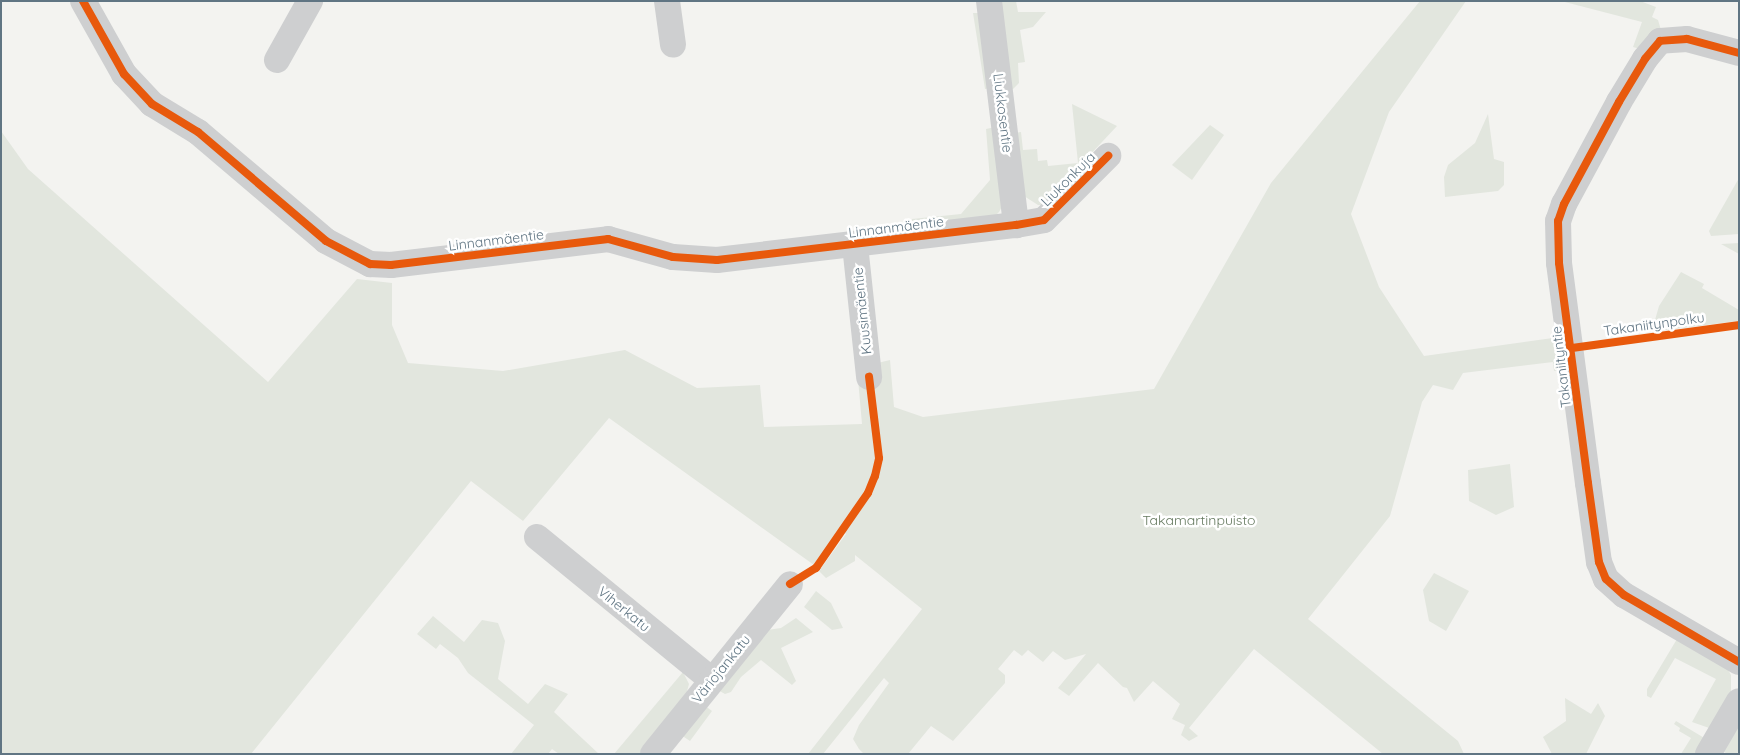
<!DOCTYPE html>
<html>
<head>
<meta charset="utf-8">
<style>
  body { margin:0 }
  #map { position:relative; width:1740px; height:755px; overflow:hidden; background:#f3f3f0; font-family:Quicksand,sans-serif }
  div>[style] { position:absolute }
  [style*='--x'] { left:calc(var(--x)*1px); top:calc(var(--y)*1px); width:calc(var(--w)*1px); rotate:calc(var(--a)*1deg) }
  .green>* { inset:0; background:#e2e6de }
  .minor>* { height:26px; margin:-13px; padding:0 13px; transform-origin:13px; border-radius:13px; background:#cecfd0 }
  .cycleway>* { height:8px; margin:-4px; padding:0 4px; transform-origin:4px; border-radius:4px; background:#e8590c }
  span { translate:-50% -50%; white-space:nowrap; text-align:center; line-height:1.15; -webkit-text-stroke:5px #fff; paint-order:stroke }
  .street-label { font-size:14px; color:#607583 }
  .park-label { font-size:14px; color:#667a60 }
  .frame { position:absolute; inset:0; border:2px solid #607583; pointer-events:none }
</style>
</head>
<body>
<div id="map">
  <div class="green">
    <i style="clip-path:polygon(998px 1px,1016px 1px,1018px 12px,1046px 12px,1033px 27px,1020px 30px,1025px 62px,1018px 63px,1019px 83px,1013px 89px,1009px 89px)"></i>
    <i style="clip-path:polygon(1420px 1px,1466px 1px,1389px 112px,1351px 214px,1379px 287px,1424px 356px,1560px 337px,1563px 369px,1554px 371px,1553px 362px,1463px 373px,1453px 390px,1433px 385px,1422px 402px,1390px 516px,1308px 619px,1458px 741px,1464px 754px,1383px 754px,1254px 649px,1189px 728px,1198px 736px,1189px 741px,1181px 735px,1185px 725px,1172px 719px,1180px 704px,1153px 681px,1134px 702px,1127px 688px,1123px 687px,1098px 663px,1069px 696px,1058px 688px,1086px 654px,1065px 660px,1053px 651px,1043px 662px,1028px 650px,1022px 656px,1014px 650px,998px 669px,1005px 675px,1005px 683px,953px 741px,931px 726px,908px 754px,864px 754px,859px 749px,853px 739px,859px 725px,889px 683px,884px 678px,823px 754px,808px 754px,922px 609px,855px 555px,855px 561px,826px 578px,819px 571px,846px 534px,840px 528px,814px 565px,609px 418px,523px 521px,471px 481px,251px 754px,1px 754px,1px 131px,28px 169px,268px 382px,357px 279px,392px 283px,392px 325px,408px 363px,503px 371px,625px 350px,697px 388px,760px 385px,764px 427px,862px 424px,857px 368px,890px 360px,894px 407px,923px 417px,1154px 389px,1271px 183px)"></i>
    <i style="clip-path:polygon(1561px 1px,1640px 1px,1656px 7px,1652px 17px,1658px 20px,1661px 30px,1640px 49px,1633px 47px,1642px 22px)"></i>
    <i style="clip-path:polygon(973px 13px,981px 13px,991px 88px,985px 89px)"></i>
    <i style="clip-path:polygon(1072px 104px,1117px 126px,1043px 205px,1038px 205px,1024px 196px,1014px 133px,1021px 132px,1023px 150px,1037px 149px,1038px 161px,1047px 160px,1048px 166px,1078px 163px)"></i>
    <i style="clip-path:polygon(1488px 114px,1494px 159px,1504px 162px,1504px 185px,1498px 191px,1445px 197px,1444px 177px,1448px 165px,1475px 143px)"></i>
    <i style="clip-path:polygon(1210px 125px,1224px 135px,1192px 180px,1172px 165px)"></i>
    <i style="clip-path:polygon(995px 127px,1003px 205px,999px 212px,994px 217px,912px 229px,912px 219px,961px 214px,990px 180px,986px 129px)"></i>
    <i style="clip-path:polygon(1739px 178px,1739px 234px,1711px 236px,1709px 231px)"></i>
    <i style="clip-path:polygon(1739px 243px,1739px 254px,1721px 244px)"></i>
    <i style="clip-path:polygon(1681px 272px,1704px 284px,1702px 288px,1739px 310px,1739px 321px,1657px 331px,1653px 327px,1659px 306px)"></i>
    <i style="clip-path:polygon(1510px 464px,1514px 507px,1496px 515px,1469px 501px,1468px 470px)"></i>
    <i style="clip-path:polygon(1434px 573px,1469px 591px,1446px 631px,1429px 621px,1423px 590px)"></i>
    <i style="clip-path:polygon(816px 591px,831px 603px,843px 628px,832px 630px,804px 607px)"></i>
    <i style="clip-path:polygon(433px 616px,464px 642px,482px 620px,498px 623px,505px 641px,498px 679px,528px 704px,545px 684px,568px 694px,554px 712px,599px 754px,559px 754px,552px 749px,548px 754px,511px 754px,534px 725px,468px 673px,458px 658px,440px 644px,436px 649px,417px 634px)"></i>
    <i style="clip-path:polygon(796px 618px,813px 632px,781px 648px,796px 681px,792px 685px,761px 660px,741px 677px,731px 692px,725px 694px,716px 689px,767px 630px,781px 628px)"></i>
    <i style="clip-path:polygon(1677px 639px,1727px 668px,1731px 675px,1731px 696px,1712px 729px,1692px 722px,1716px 679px,1675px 658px,1651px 698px,1647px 696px,1647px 689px)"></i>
    <i style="clip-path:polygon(683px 672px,689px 684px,686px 695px,639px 754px,614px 754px)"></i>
    <i style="clip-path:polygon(1565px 698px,1591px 714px,1598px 703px,1605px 716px,1586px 754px,1552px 754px,1543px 737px,1566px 721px)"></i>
    <i style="clip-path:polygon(704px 705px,712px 711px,690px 741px,681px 735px)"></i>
    <i style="clip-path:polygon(1739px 718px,1739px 750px,1737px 754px,1728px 754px,1720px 750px)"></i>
    <i style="clip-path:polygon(1676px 721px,1706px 739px,1698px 754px,1681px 754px,1691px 738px,1679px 731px,1680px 728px,1674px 724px)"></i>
  </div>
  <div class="minor">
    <i style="--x:83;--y:1;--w:84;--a:60.7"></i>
    <i style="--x:124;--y:74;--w:41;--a:47"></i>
    <i style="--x:152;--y:104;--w:54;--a:31.3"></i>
    <i style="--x:198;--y:132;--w:168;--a:40.4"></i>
    <i style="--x:326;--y:241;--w:50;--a:27.6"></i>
    <i style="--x:370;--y:264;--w:21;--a:3"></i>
    <i style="--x:391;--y:265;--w:219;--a:-6.8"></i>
    <i style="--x:608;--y:239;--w:67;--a:15.5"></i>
    <i style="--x:673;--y:257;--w:44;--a:3.9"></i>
    <i style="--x:717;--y:260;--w:301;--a:-6.7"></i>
    <i style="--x:1016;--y:225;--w:28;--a:-10"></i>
    <i style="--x:1044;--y:220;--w:91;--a:-45"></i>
    <i style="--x:667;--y:1;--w:44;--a:82.2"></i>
    <i style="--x:989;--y:1;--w:226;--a:83.1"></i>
    <i style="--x:1739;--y:53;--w:54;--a:-164.9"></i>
    <i style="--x:1687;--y:39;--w:27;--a:176"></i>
    <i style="--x:1660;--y:41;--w:23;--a:130"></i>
    <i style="--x:1645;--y:59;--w:50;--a:121.2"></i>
    <i style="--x:1619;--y:102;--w:116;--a:118.3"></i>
    <i style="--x:1564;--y:204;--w:18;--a:109"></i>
    <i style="--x:1558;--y:221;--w:42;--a:88.6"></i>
    <i style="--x:1559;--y:263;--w:222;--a:82.5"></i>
    <i style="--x:1588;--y:483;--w:80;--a:82.1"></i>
    <i style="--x:1599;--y:562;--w:18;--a:68"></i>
    <i style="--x:1606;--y:579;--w:24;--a:42"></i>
    <i style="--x:1624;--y:595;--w:133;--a:30.2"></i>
    <i style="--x:277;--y:60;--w:68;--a:-60.8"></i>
    <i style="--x:855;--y:245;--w:133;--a:83.9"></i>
    <i style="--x:537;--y:537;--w:226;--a:39.3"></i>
    <i style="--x:653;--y:754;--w:218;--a:-51.1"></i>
    <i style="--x:1708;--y:754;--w:61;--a:-59.7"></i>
  </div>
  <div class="cycleway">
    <i style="--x:83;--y:1;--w:84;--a:60.7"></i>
    <i style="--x:124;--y:74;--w:41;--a:47"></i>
    <i style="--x:152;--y:104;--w:54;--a:31.3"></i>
    <i style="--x:198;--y:132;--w:168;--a:40.4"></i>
    <i style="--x:326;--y:241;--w:50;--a:27.6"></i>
    <i style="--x:370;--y:264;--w:21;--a:3"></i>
    <i style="--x:391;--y:265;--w:219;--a:-6.8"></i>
    <i style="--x:608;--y:239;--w:67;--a:15.5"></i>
    <i style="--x:673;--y:257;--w:44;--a:3.9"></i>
    <i style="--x:717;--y:260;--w:301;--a:-6.7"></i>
    <i style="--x:1016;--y:225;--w:28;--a:-10"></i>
    <i style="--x:1044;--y:220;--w:91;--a:-45"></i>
    <i style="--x:1739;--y:53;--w:54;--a:-164.9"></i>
    <i style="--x:1687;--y:39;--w:27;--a:176"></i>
    <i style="--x:1660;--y:41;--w:23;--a:130"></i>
    <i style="--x:1645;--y:59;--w:50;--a:121.2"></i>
    <i style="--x:1619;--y:102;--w:116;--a:118.3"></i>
    <i style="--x:1564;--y:204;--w:18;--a:109"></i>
    <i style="--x:1558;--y:221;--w:42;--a:88.6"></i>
    <i style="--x:1559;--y:263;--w:222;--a:82.5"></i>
    <i style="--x:1588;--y:483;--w:80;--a:82.1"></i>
    <i style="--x:1599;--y:562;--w:18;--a:68"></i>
    <i style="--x:1606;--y:579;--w:24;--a:42"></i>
    <i style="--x:1624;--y:595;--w:133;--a:30.2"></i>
    <i style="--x:1572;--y:348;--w:169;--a:-7.8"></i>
    <i style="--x:790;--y:584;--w:31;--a:-32"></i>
    <i style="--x:816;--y:568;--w:91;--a:-55.3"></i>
    <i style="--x:868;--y:493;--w:18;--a:-68"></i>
    <i style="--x:875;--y:476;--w:18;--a:-77"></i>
    <i style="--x:879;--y:458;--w:82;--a:-97"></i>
  </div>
  <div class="street-label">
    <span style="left:1003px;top:113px;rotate:83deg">Liukkosentie</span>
    <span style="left:1068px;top:179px;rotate:-45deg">Liukonkuja</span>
    <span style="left:896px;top:227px;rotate:-7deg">Linnanmäentie</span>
    <span style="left:496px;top:240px;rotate:-7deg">Linnanmäentie</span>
    <span style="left:862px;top:311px;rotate:-96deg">Kuusimäentie</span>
    <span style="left:1654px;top:324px;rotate:-8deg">Takaniitynpolku</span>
    <span style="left:1561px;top:367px;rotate:-97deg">Takaniityntie</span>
    <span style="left:624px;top:609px;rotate:39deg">Viherkatu</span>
    <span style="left:721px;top:669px;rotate:-51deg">Väriojankatu</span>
  </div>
  <div class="park-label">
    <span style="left:1199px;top:520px">Takamartinpuisto</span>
  </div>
  <div class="frame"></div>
</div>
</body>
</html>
